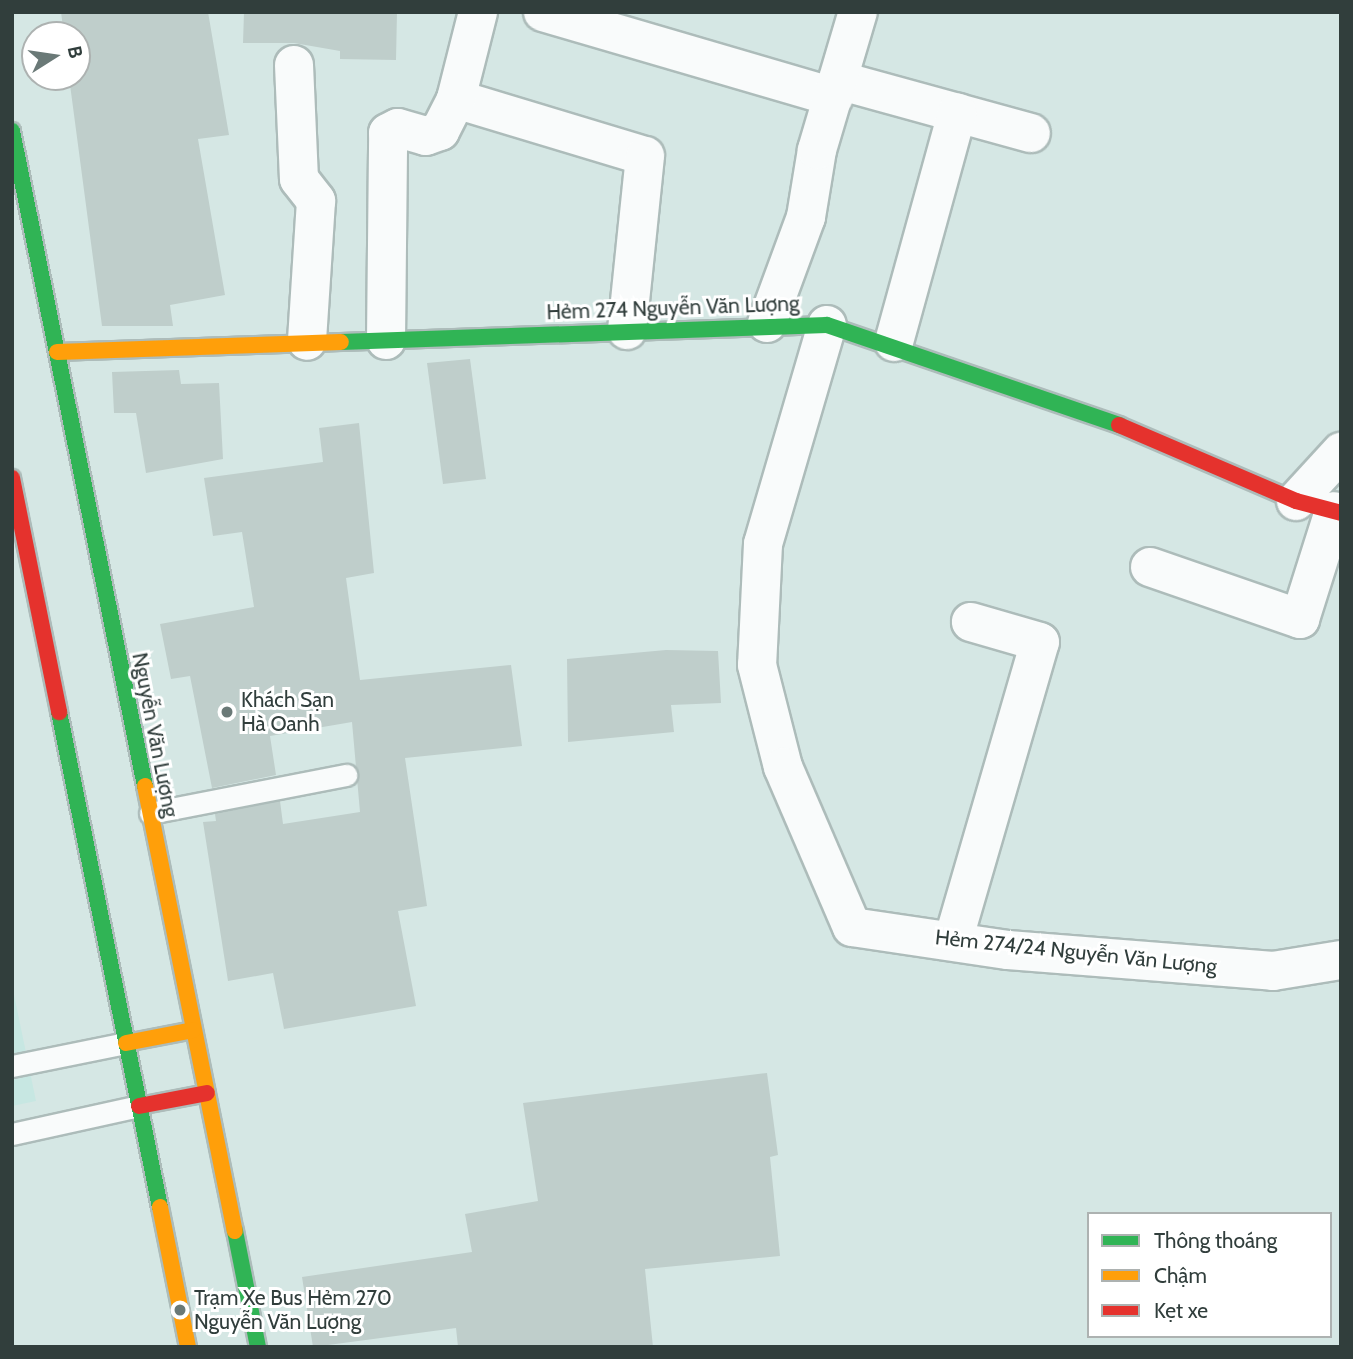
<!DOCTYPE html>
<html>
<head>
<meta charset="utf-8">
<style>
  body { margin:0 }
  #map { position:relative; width:1353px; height:1359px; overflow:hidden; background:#d5e7e4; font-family:Cabin,sans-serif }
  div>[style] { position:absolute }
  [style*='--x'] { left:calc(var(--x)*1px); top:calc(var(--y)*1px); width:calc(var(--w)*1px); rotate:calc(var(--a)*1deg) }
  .built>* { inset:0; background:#c7e7e2 }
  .building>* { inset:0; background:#bfcecb }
  .roads { filter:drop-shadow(2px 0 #adbcba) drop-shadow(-2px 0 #adbcba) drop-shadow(0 2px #adbcba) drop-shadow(0 -2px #adbcba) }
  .lane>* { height:21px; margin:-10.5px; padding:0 10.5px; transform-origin:10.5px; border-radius:10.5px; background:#f9fbfb }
  .street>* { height:38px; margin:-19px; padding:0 19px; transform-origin:19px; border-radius:19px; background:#f9fbfb }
  .fast>* { height:16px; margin:-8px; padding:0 8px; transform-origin:8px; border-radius:8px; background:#30b455 }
  .slow>* { height:16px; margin:-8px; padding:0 8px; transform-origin:8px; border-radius:8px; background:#ff9f0a }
  .jam>* { height:16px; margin:-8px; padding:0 8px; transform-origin:8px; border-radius:8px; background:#e5322d }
  .dots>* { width:19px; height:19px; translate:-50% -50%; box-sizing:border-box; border:4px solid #fff; border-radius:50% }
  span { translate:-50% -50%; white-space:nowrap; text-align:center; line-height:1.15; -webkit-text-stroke:6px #fff; paint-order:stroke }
  .street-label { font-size:21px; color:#313e3c }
  .poi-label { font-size:21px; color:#313e3c }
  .left { translate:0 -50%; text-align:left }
  .frame { position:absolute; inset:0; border:14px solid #313e3c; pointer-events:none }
  .legend { position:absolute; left:1087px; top:1212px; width:245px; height:126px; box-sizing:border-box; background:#fff; border:2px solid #adb2b1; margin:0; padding:9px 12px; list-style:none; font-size:21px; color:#313e3c }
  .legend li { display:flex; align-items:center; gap:14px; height:35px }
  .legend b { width:35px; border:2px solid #adb2b1 }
  .north { position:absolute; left:21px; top:21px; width:70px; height:70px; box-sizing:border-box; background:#fff; border:2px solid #adb2b1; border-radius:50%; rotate:78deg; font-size:19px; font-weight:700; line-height:28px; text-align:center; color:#313e3c }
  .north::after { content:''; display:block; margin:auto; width:24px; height:32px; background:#6a7977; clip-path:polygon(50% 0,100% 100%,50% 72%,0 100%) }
</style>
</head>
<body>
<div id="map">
  <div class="built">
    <i style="clip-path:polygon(12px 985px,36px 1101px,12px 1106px)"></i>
  </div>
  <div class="building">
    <i style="clip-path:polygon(61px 12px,208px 12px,229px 135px,198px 139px,225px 295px,170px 305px,173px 326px,102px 326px,69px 77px,77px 77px,77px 35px,64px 35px)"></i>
    <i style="clip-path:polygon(244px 12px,397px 12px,396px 60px,340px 59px,340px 51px,294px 43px,243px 43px)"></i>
    <i style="clip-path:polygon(470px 359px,486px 479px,443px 484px,427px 363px)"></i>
    <i style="clip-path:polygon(179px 370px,181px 384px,219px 383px,223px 459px,146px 473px,136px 413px,114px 413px,112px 372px)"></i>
    <i style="clip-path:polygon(359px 423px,374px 573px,346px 578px,360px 680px,511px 665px,522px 746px,405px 758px,427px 906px,398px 911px,416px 1006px,284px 1029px,273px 973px,228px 981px,203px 822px,216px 821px,215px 814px,280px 801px,283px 824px,360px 812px,352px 722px,270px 736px,276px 775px,212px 788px,190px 676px,171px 679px,160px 624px,254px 607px,242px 532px,213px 536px,204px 478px,323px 462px,319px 428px)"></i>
    <i style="clip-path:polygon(666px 650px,718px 651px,721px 703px,671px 705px,674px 732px,568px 742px,567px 659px)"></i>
    <i style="clip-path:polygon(767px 1073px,778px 1155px,770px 1157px,780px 1256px,645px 1269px,653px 1347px,458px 1347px,456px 1328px,313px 1347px,302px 1277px,472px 1252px,465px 1214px,538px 1201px,523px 1103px)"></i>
  </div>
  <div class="roads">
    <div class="lane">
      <i style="--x:150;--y:813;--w:200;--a:-11"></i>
      <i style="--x:12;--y:1066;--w:116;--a:-11.4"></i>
      <i style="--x:12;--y:1134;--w:130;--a:-12.4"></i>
    </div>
    <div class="street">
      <i style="--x:543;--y:12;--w:303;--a:16.3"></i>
      <i style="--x:294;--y:65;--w:114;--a:87.5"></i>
      <i style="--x:299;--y:179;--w:28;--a:52"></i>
      <i style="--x:316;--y:201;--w:140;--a:93.7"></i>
      <i style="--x:838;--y:80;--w:200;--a:15.4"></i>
      <i style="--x:456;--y:99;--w:197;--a:16.8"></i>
      <i style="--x:645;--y:156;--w:175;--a:95.9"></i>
      <i style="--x:767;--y:323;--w:113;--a:-69.8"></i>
      <i style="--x:806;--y:217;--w:68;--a:-80.7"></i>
      <i style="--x:817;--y:150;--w:144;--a:-73.5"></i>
      <i style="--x:827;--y:325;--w:228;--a:106.3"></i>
      <i style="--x:763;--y:544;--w:121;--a:92.8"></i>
      <i style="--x:757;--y:665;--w:105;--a:75.7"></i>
      <i style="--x:783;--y:767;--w:174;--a:66.7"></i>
      <i style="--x:852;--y:927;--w:158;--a:8.4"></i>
      <i style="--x:1008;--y:950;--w:266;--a:4.5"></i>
      <i style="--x:1273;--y:971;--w:69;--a:-9.2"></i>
      <i style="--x:386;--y:340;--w:207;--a:-89.4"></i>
      <i style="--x:388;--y:133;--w:11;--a:-27"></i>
      <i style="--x:398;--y:128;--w:29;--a:16"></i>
      <i style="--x:426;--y:136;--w:15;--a:-20"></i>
      <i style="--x:440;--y:131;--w:36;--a:-63"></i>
      <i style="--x:456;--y:99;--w:90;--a:-75.8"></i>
      <i style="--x:894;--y:342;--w:238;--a:-74.6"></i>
      <i style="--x:1296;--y:501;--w:67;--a:-47.4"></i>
      <i style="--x:1150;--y:567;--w:159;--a:19.1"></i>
      <i style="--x:1300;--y:619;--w:113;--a:-72.5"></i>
      <i style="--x:953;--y:941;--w:311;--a:-73.8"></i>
      <i style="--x:1040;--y:642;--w:72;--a:-163.8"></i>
    </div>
    <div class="fast">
      <i style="--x:12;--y:131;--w:668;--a:78.52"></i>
      <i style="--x:341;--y:342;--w:486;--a:-2"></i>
      <i style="--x:827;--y:325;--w:309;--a:18.9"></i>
      <i style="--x:59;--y:712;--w:505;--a:78.47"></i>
      <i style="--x:235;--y:1231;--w:118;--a:78.8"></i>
    </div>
    <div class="slow">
      <i style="--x:57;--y:352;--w:284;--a:-2"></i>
      <i style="--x:145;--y:786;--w:454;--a:78.6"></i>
      <i style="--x:126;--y:1043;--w:68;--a:-11"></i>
      <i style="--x:160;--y:1207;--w:143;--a:78.7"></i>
    </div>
    <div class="jam">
      <i style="--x:1119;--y:425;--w:193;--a:23.2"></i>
      <i style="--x:1296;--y:501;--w:47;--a:14.9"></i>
      <i style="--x:12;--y:478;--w:239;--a:78.6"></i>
      <i style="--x:139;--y:1106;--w:69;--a:-10.8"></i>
    </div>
  </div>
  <div class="dots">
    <i style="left:227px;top:712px;background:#6a7977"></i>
    <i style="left:180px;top:1310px;background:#6a7977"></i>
  </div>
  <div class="street-label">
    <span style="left:673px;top:308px;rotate:-2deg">Hẻm 274 Nguyễn Văn Lượng</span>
    <span style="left:155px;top:735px;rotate:79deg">Nguyễn Văn Lượng</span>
    <span style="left:1076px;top:952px;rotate:6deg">Hẻm 274/24 Nguyễn Văn Lượng</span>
  </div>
  <div class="poi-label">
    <span class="left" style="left:241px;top:712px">Khách Sạn<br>Hà Oanh</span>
    <span class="left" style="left:194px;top:1310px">Trạm Xe Bus Hẻm 270<br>Nguyễn Văn Lượng</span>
  </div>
  <div class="frame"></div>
  <ul class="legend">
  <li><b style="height:9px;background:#30b455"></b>Thông thoáng</li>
  <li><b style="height:9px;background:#ff9f0a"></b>Chậm</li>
  <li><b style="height:9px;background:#e5322d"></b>Kẹt xe</li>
  </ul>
  <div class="north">B</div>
</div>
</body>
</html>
